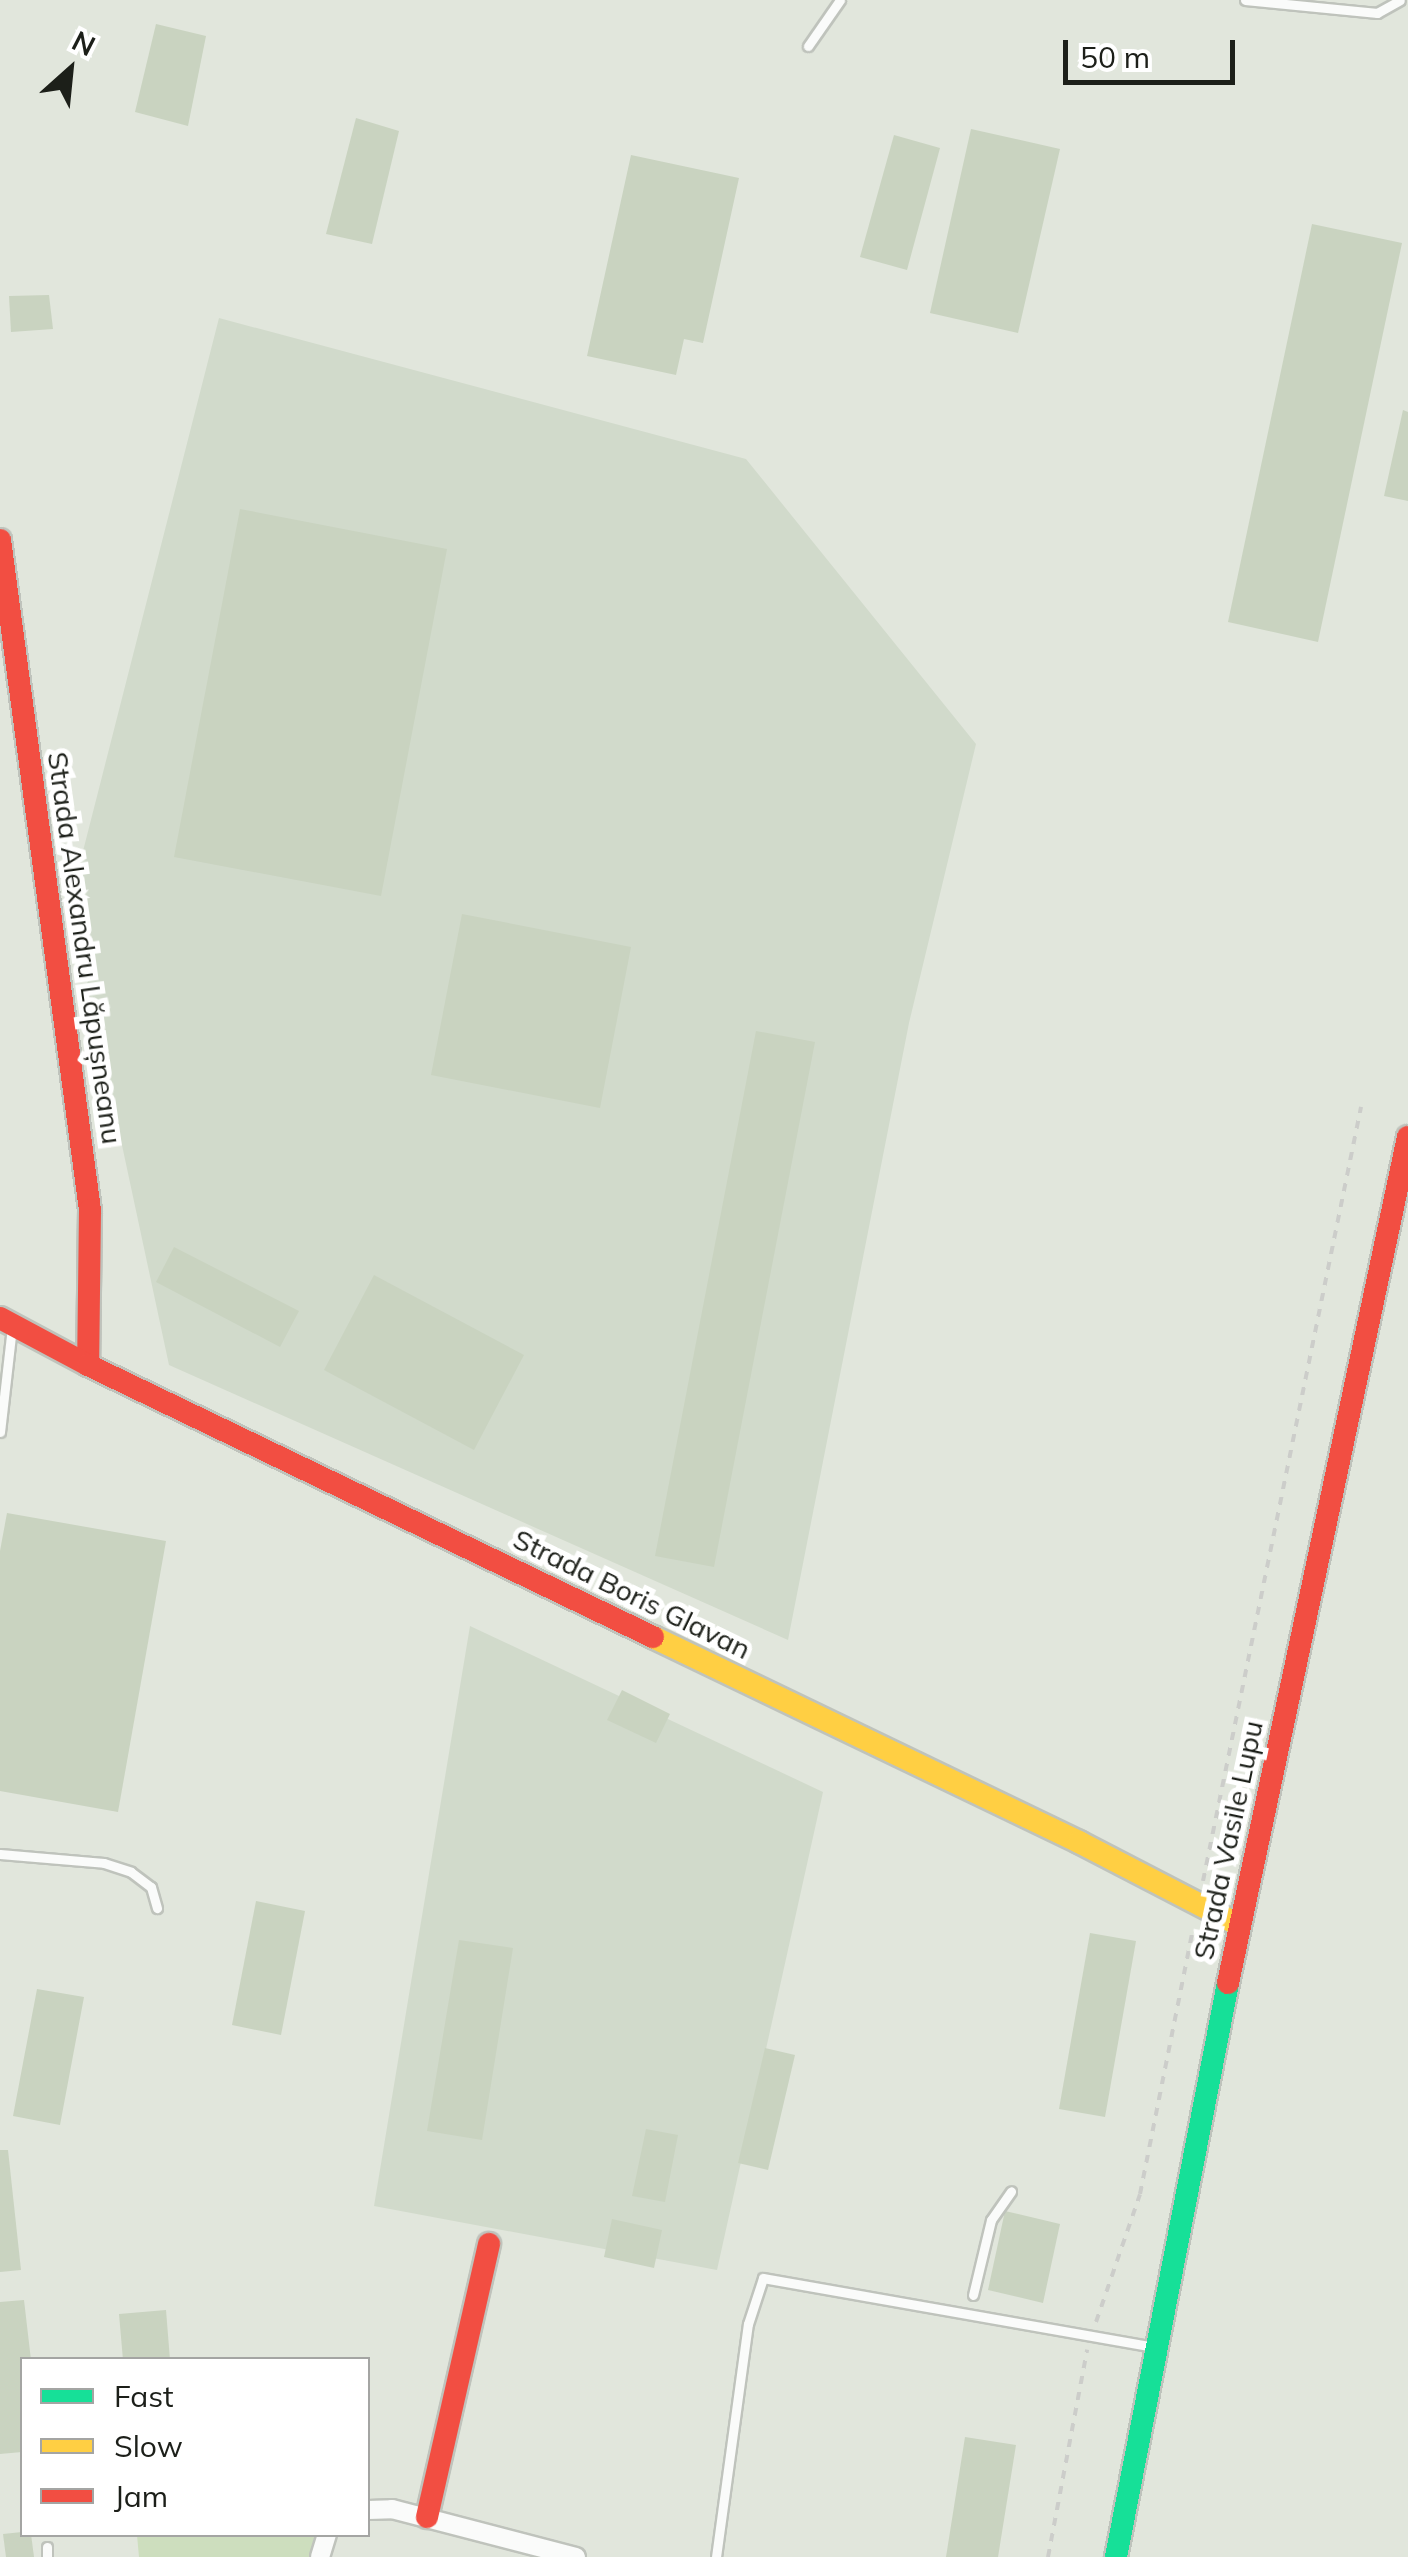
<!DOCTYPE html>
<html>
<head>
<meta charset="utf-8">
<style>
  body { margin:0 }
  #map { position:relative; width:1408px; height:2557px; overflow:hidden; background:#e1e6dc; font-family:Mulish,sans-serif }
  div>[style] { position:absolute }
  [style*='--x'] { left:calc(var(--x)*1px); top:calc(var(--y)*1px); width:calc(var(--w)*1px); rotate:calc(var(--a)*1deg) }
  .built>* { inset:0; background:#d1dacb }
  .green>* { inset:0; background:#cddebe }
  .building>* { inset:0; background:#c9d3c0 }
  .path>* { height:4px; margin-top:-2px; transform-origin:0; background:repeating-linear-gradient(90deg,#cccdca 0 8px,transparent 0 16px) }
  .roads { filter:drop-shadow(2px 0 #bfc3bc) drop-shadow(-2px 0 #bfc3bc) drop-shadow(0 2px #bfc3bc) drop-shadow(0 -2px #bfc3bc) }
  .lane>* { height:9px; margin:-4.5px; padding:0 4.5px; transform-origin:4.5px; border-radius:4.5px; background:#fafbfa }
  .street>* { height:18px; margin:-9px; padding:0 9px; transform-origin:9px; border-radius:9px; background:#fafbfa }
  .fast>* { height:22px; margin:-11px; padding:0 11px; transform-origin:11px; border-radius:11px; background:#16e098 }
  .slow>* { height:22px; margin:-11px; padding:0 11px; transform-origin:11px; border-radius:11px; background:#ffcf43 }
  .jam>* { height:22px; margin:-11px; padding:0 11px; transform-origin:11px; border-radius:11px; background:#f24e42 }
  span { translate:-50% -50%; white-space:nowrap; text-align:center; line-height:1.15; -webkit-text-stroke:10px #fff; paint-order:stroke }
  .street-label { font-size:28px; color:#1c1f19 }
  .legend { position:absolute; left:20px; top:2357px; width:350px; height:180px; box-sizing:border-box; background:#fff; border:2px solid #a4a5a3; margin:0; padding:12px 18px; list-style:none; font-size:30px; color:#1c1f19 }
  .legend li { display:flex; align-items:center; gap:20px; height:50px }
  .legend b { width:50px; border:2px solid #a4a5a3 }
  .north { position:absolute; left:20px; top:20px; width:100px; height:100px; -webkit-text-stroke:8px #fff; paint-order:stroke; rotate:27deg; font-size:28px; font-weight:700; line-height:40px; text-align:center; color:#1c1f19 }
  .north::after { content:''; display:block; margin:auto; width:35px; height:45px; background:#1c1f19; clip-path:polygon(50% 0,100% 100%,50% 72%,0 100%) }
  .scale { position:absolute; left:1063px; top:40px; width:172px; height:45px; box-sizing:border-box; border:5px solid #1c1f19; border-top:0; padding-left:12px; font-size:30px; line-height:35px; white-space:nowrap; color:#1c1f19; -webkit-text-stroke:8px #fff; paint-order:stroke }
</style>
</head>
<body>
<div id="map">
  <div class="built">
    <i style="clip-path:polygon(219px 318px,746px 459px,976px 744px,909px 1023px,788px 1640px,169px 1365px,70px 902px)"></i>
    <i style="clip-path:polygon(470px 1626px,823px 1792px,717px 2270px,374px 2206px)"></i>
  </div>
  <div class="green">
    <i style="clip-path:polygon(137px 2535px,137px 2534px,315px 2535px,309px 2557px,139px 2557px)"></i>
  </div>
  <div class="building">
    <i style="clip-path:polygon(156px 24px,206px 36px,188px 126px,135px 112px)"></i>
    <i style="clip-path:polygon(356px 118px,399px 131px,372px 244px,326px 234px)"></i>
    <i style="clip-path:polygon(971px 129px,1060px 149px,1018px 333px,930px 313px)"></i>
    <i style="clip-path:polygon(894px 135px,940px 148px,907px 270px,860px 257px)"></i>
    <i style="clip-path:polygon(631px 155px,739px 178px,703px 343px,684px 339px,676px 375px,587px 356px)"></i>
    <i style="clip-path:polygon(1312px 224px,1402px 243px,1318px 642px,1228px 622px)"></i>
    <i style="clip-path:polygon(49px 295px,53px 329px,11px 332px,9px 296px)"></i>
    <i style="clip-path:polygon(1403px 410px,1408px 412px,1408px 501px,1384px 496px)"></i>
    <i style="clip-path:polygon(240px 509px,447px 549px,381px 896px,174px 857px)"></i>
    <i style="clip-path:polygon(462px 914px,631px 947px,600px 1108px,431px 1075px)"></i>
    <i style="clip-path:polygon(756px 1031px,815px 1042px,714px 1567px,655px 1556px)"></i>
    <i style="clip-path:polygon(174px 1247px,299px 1311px,280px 1347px,156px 1282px)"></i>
    <i style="clip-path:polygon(374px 1275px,524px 1355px,474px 1450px,324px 1370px)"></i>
    <i style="clip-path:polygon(7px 1513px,166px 1541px,118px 1812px,0 1791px,0 1551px)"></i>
    <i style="clip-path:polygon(622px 1690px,670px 1714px,656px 1743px,607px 1720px)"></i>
    <i style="clip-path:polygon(256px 1901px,305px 1911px,281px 2035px,232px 2025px)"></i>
    <i style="clip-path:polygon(1090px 1933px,1136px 1941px,1105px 2117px,1059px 2109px)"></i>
    <i style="clip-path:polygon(459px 1940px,513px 1948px,482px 2140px,427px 2131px)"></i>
    <i style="clip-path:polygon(37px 1989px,84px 1997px,60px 2125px,13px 2116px)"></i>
    <i style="clip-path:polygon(765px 2048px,795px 2055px,768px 2170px,738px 2163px)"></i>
    <i style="clip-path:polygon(646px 2129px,678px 2135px,665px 2202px,632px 2196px)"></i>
    <i style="clip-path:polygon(0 2150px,8px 2150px,21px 2270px,0 2272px)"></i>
    <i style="clip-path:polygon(1005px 2211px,1060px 2224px,1043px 2303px,988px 2290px)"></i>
    <i style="clip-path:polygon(612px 2219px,662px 2230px,654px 2268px,604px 2257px)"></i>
    <i style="clip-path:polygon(24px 2300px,31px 2360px,22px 2360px,22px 2452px,0 2454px,0 2302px)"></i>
    <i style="clip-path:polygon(166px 2310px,170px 2360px,123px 2360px,119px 2314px)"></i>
    <i style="clip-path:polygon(965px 2437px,1016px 2445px,998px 2557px,946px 2557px)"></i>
    <i style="clip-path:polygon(22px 2532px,31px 2534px,34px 2557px,6px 2557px,3px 2534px)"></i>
  </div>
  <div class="path">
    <i style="--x:1203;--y:1881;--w:790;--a:-78.46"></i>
    <i style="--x:1096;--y:2322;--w:135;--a:-71"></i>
    <i style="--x:1140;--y:2194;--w:270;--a:-78.7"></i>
    <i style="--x:1048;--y:2557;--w:211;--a:-79.3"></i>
  </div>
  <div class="roads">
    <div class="lane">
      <i style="--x:1245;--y:0;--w:133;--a:5.6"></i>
      <i style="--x:1377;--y:13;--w:26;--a:-29"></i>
      <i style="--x:808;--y:46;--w:56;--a:-55.2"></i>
      <i style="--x:0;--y:1432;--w:106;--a:-83.5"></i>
      <i style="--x:0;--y:1854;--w:104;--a:4.9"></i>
      <i style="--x:104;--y:1863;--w:28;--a:18"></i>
      <i style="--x:131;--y:1872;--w:25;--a:37"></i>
      <i style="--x:151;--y:1887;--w:22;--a:74"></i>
      <i style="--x:973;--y:2295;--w:77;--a:-76.5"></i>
      <i style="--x:991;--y:2220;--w:35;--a:-55"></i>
      <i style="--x:47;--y:2547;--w:10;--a:90"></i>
      <i style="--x:716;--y:2557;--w:235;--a:-82.2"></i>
      <i style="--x:748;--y:2324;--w:48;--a:-71.9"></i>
      <i style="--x:763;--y:2278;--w:393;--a:10"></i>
    </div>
    <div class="street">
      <i style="--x:368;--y:2510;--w:24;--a:-2"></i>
      <i style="--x:392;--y:2509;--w:190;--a:14.6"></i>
      <i style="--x:320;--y:2557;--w:24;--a:-73"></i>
    </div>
    <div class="fast">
      <i style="--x:1116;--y:2557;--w:585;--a:-78.96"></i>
    </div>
    <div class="slow">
      <i style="--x:653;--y:1637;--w:473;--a:25.7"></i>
      <i style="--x:1079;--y:1842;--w:180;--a:27.4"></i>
    </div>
    <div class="jam">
      <i style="--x:0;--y:540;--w:676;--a:82.35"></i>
      <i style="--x:90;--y:1210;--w:155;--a:90.7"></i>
      <i style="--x:0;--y:1318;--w:100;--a:28.1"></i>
      <i style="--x:88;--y:1365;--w:627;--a:25.71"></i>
      <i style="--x:1228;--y:1983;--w:865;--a:-77.99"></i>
      <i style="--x:427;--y:2517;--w:280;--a:-77.2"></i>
    </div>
  </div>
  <div class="street-label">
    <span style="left:85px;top:948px;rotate:82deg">Strada Alexandru Lăpușneanu</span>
    <span style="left:632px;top:1594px;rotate:26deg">Strada Boris Glavan</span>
    <span style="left:1228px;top:1840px;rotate:-78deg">Strada Vasile Lupu</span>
  </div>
  <ul class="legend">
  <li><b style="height:12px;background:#16e098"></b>Fast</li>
  <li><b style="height:12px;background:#ffcf43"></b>Slow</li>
  <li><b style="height:12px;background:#f24e42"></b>Jam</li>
  </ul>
  <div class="north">N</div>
  <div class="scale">50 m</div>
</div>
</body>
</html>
